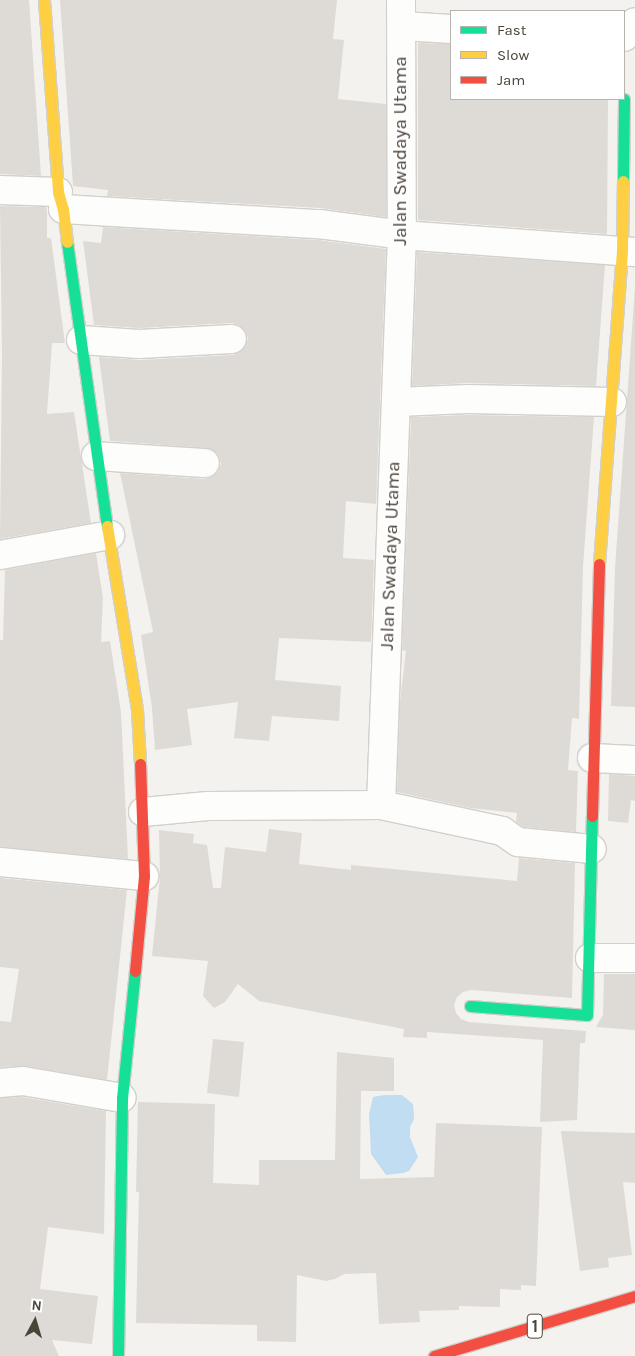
<!DOCTYPE html>
<html>
<head>
<meta charset="utf-8">
<style>
  body { margin:0 }
  #map { position:relative; width:635px; height:1356px; overflow:hidden; background:#f4f2ee; font-family:Karla,sans-serif }
  div>[style] { position:absolute }
  [style*='--x'] { left:calc(var(--x)*1px); top:calc(var(--y)*1px); width:calc(var(--w)*1px); rotate:calc(var(--a)*1deg) }
  .water>* { inset:0; background:#c0ddf1 }
  .building>* { inset:0; background:#dedbd6 }
  .roads { filter:drop-shadow(1px 0 #d2d0cb) drop-shadow(-1px 0 #d2d0cb) drop-shadow(0 1px #d2d0cb) drop-shadow(0 -1px #d2d0cb) }
  .street>* { height:28px; margin:-14px; padding:0 14px; transform-origin:14px; border-radius:14px; background:#fdfdfc }
  .fast>* { height:11px; margin:-5.5px; padding:0 5.5px; transform-origin:5.5px; border-radius:5.5px; background:#16e098 }
  .slow>* { height:11px; margin:-5.5px; padding:0 5.5px; transform-origin:5.5px; border-radius:5.5px; background:#ffcf43 }
  .jam>* { height:11px; margin:-5.5px; padding:0 5.5px; transform-origin:5.5px; border-radius:5.5px; background:#f24e42 }
  span { translate:-50% -50%; white-space:nowrap; text-align:center; line-height:1.15; -webkit-text-stroke:4px #fff; paint-order:stroke }
  .shield-label span { padding:1px 4px; background:#fff; border:1px solid; border-radius:4px; -webkit-text-stroke-width:0 }
  .shield-label { font-size:18px; color:#4b4439; font-weight:700 }
  .street-label { font-size:19px; color:#4b4439 }
  .legend { position:absolute; left:450px; top:10px; width:175px; height:90px; box-sizing:border-box; background:#fff; border:1px solid #b7b4b0; margin:0; padding:6px 9px; list-style:none; font-size:15px; color:#4b4439 }
  .legend li { display:flex; align-items:center; gap:10px; height:25px }
  .legend b { width:25px; border:1px solid #b7b4b0 }
  .north { position:absolute; left:10px; top:1296px; width:50px; height:50px; -webkit-text-stroke:4px #fff; paint-order:stroke; rotate:6deg; font-size:14px; font-weight:700; line-height:20px; text-align:center; color:#4b4439 }
  .north::after { content:''; display:block; margin:auto; width:18px; height:22px; background:#4b4439; clip-path:polygon(50% 0,100% 100%,50% 72%,0 100%) }
</style>
</head>
<body>
<div id="map">
  <div class="water">
    <i style="clip-path:polygon(384px 1095px,402px 1095px,413px 1104px,414px 1119px,410px 1127px,410px 1137px,418px 1157px,409px 1171px,403px 1173px,386px 1175px,371px 1154px,369px 1114px,373px 1097px)"></i>
  </div>
  <div class="building">
    <i style="clip-path:polygon(0 0,29px 0,41px 176px,0 174px)"></i>
    <i style="clip-path:polygon(60px 0,337px 0,333px 39px,344px 40px,338px 99px,386px 104px,386px 217px,320px 208px,107px 196px,108px 190px,73px 186px)"></i>
    <i style="clip-path:polygon(418px 43px,451px 44px,451px 99px,608px 99px,607px 234px,418px 220px)"></i>
    <i style="clip-path:polygon(0 206px,46px 207px,47px 211px,47px 238px,51px 238px,65px 343px,52px 343px,47px 414px,74px 412px,91px 523px,0 539px,2px 356px)"></i>
    <i style="clip-path:polygon(103px 227px,318px 240px,386px 249px,376px 504px,346px 501px,343px 558px,374px 560px,371px 642px,279px 638px,275px 680px,341px 686px,339px 721px,272px 716px,269px 741px,234px 738px,238px 702px,187px 709px,192px 745px,155px 750px,152px 708px,141px 635px,153px 632px,120px 473px,204px 479px,212px 477px,218px 472px,221px 464px,219px 456px,213px 450px,206px 448px,110px 441px,99px 357px,140px 360px,233px 355px,240px 352px,246px 346px,248px 338px,245px 330px,239px 325px,232px 323px,139px 328px,94px 325px,83px 241px,101px 243px)"></i>
    <i style="clip-path:polygon(417px 252px,605px 265px,596px 386px,468px 383px,412px 386px)"></i>
    <i style="clip-path:polygon(635px 287px,635px 707px,611px 706px,615px 568px)"></i>
    <i style="clip-path:polygon(468px 415px,594px 417px,583px 567px,579px 719px,572px 718px,568px 770px,578px 771px,576px 832px,524px 827px,516px 822px,517px 813px,470px 808px,397px 792px,400px 701px,406px 651px,402px 650px,411px 417px)"></i>
    <i style="clip-path:polygon(96px 553px,103px 598px,101px 642px,110px 641px,121px 712px,128px 859px,0 847px,0 640px,3px 640px,5px 570px)"></i>
    <i style="clip-path:polygon(609px 774px,635px 776px,635px 801px,631px 800px,628px 823px,608px 821px)"></i>
    <i style="clip-path:polygon(269px 829px,302px 833px,299px 864px,351px 870px,351px 865px,517px 881px,519px 858px,575px 863px,572px 998px,471px 990px,463px 992px,457px 997px,454px 1005px,456px 1013px,461px 1019px,469px 1022px,586px 1031px,585px 1043px,580px 1043px,577px 1120px,540px 1122px,543px 1040px,427px 1032px,427px 1038px,403px 1037px,404px 1029px,259px 1001px,238px 984px,225px 1002px,214px 1008px,203px 996px,208px 961px,152px 956px,160px 877px,159px 830px,194px 834px,193px 843px,207px 845px,213px 888px,221px 888px,225px 847px,266px 852px)"></i>
    <i style="clip-path:polygon(0 878px,127px 890px,107px 1080px,26px 1066px,0 1067px,0 1021px,11px 1022px,19px 969px,0 967px)"></i>
    <i style="clip-path:polygon(604px 974px,635px 974px,635px 1030px,596px 1027px,603px 1015px)"></i>
    <i style="clip-path:polygon(213px 1039px,244px 1042px,239px 1097px,207px 1093px)"></i>
    <i style="clip-path:polygon(337px 1052px,394px 1058px,394px 1091px,361px 1091px,360px 1179px,434px 1177px,436px 1123px,542px 1127px,536px 1286px,521px 1285px,521px 1290px,500px 1289px,500px 1307px,459px 1306px,459px 1310px,419px 1311px,420px 1322px,379px 1324px,376px 1273px,344px 1274px,335px 1279px,326px 1281px,297px 1275px,296px 1342px,257px 1341px,257px 1325px,136px 1323px,139px 1192px,136px 1192px,138px 1102px,215px 1104px,213px 1183px,259px 1185px,259px 1160px,335px 1160px)"></i>
    <i style="clip-path:polygon(22px 1097px,106px 1111px,104px 1234px,48px 1227px,40px 1289px,98px 1296px,92px 1344px,52px 1340px,59px 1356px,0 1356px,0 1098px)"></i>
    <i style="clip-path:polygon(561px 1131px,635px 1133px,635px 1183px,623px 1182px,632px 1255px,608px 1258px,609px 1267px,580px 1271px)"></i>
  </div>
  <div class="roads">
    <div class="street">
      <i style="--x:401;--y:0;--w:235;--a:89.8"></i>
      <i style="--x:402;--y:235;--w:570;--a:92.11"></i>
      <i style="--x:381;--y:805;--w:124;--a:12.1"></i>
      <i style="--x:502;--y:831;--w:19;--a:35"></i>
      <i style="--x:518;--y:842;--w:74;--a:5.4"></i>
      <i style="--x:402;--y:26;--w:49;--a:3.5"></i>
      <i style="--x:624;--y:37;--w:8;--a:-76"></i>
      <i style="--x:626;--y:29;--w:11;--a:-38"></i>
      <i style="--x:0;--y:190;--w:58;--a:2"></i>
      <i style="--x:63;--y:209;--w:256;--a:3.4"></i>
      <i style="--x:319;--y:224;--w:84;--a:7.5"></i>
      <i style="--x:402;--y:235;--w:234;--a:4.2"></i>
      <i style="--x:81;--y:340;--w:58;--a:3.9"></i>
      <i style="--x:139;--y:344;--w:93;--a:-3.1"></i>
      <i style="--x:397;--y:402;--w:71;--a:-2.4"></i>
      <i style="--x:468;--y:399;--w:144;--a:1.2"></i>
      <i style="--x:96;--y:456;--w:109;--a:3.7"></i>
      <i style="--x:0;--y:555;--w:112;--a:-10.3"></i>
      <i style="--x:592;--y:758;--w:43;--a:2.7"></i>
      <i style="--x:143;--y:812;--w:65;--a:-5.3"></i>
      <i style="--x:208;--y:806;--w:173;--a:-0.3"></i>
      <i style="--x:0;--y:862;--w:145;--a:5.6"></i>
      <i style="--x:590;--y:958;--w:45;--a:0"></i>
      <i style="--x:0;--y:1083;--w:23;--a:-5"></i>
      <i style="--x:23;--y:1081;--w:100;--a:9.7"></i>
    </div>
    <div class="fast">
      <i style="--x:623;--y:181;--w:82;--a:-89.3"></i>
      <i style="--x:67;--y:242;--w:287;--a:82"></i>
      <i style="--x:470;--y:1006;--w:117;--a:4.4"></i>
      <i style="--x:587;--y:1015;--w:199;--a:-88.6"></i>
      <i style="--x:118;--y:1356;--w:258;--a:-89.1"></i>
      <i style="--x:122;--y:1098;--w:128;--a:-84.2"></i>
    </div>
    <div class="slow">
      <i style="--x:44;--y:0;--w:193;--a:85.8"></i>
      <i style="--x:58;--y:192;--w:18;--a:74"></i>
      <i style="--x:63;--y:209;--w:33;--a:83"></i>
      <i style="--x:107;--y:526;--w:186;--a:80.7"></i>
      <i style="--x:137;--y:710;--w:54;--a:86.8"></i>
      <i style="--x:599;--y:564;--w:315;--a:-85.8"></i>
      <i style="--x:622;--y:250;--w:69;--a:-89.2"></i>
    </div>
    <div class="jam">
      <i style="--x:592;--y:816;--w:252;--a:-88.4"></i>
      <i style="--x:135;--y:971;--w:95;--a:-84.6"></i>
      <i style="--x:144;--y:876;--w:112;--a:-92"></i>
      <i style="--x:434;--y:1356;--w:210;--a:-16.6"></i>
    </div>
  </div>
  <div class="shield-label">
    <span style="left:535px;top:1326px">1</span>
  </div>
  <div class="street-label">
    <span style="left:401px;top:151px;rotate:-90deg">Jalan Swadaya Utama</span>
    <span style="left:391px;top:556px;rotate:-88deg">Jalan Swadaya Utama</span>
  </div>
  <ul class="legend">
  <li><b style="height:6px;background:#16e098"></b>Fast</li>
  <li><b style="height:6px;background:#ffcf43"></b>Slow</li>
  <li><b style="height:6px;background:#f24e42"></b>Jam</li>
  </ul>
  <div class="north">N</div>
</div>
</body>
</html>
